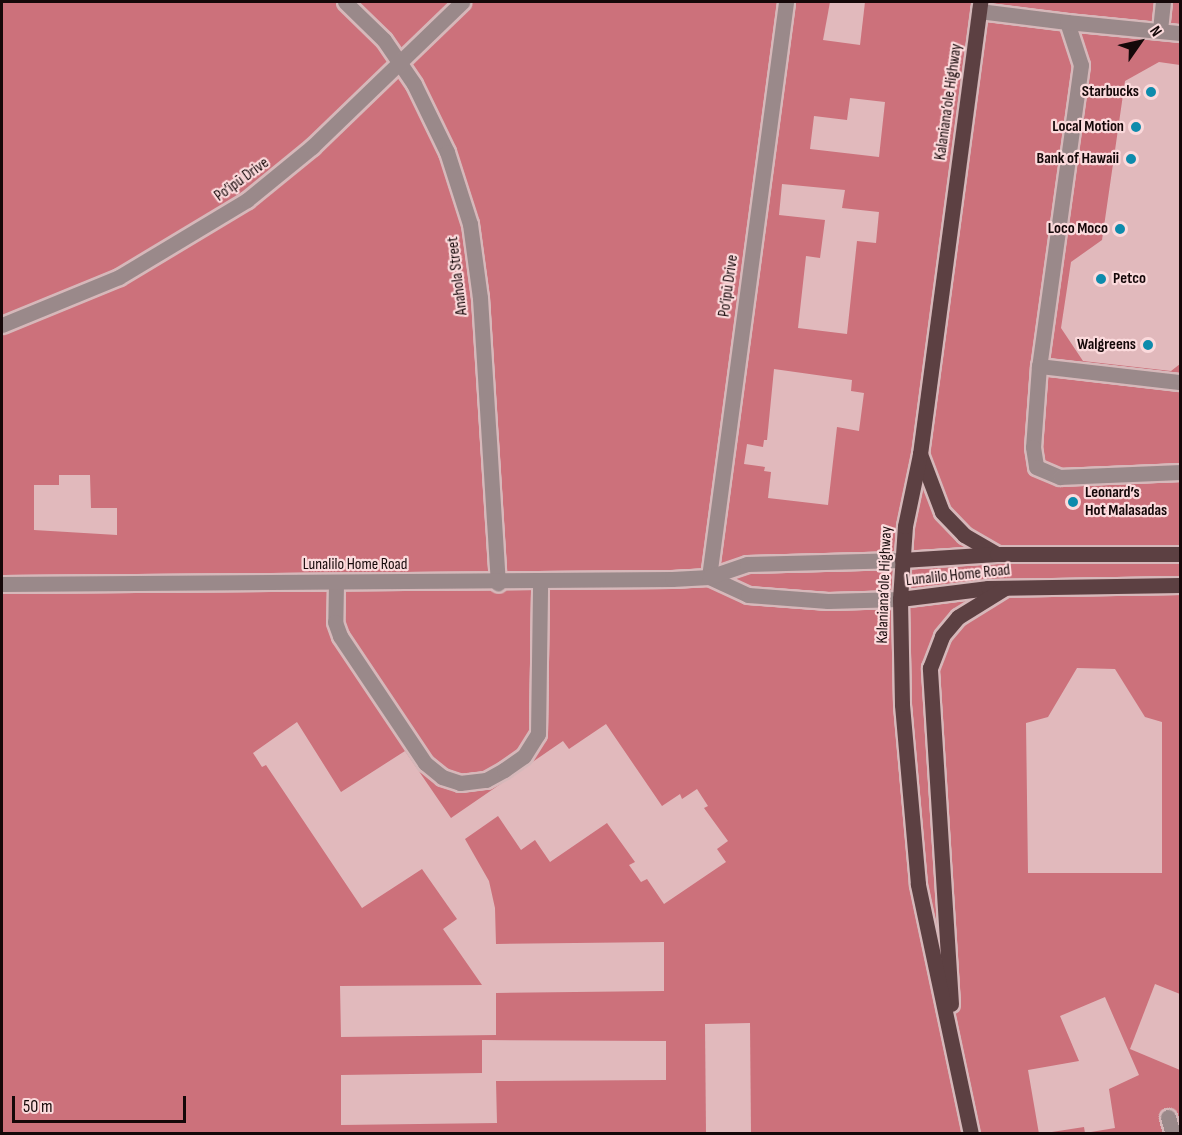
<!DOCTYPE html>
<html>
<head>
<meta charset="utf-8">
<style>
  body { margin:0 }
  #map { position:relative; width:1182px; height:1135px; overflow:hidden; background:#fbdadc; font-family:"Sofia Sans Condensed",sans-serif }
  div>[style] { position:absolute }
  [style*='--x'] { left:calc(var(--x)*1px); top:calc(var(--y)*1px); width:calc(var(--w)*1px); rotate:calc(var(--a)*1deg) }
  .water>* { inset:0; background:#cc717b }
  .building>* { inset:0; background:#e1b9bc }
  .roads { filter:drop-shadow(2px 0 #d6b8ba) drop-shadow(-2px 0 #d6b8ba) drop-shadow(0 2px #d6b8ba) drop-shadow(0 -2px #d6b8ba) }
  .minor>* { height:15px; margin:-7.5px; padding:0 7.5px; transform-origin:7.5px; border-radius:7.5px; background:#9a898a }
  .major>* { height:15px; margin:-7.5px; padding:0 7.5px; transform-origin:7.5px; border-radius:7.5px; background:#5c4042 }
  .dots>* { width:16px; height:16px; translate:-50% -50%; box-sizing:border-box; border:3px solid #fbdadc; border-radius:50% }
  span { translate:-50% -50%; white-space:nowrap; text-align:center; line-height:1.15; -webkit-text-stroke:4.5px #fbdadc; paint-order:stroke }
  .poi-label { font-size:16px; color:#150809; font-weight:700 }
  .right { translate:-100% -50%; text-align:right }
  .left { translate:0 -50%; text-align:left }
  .street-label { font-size:16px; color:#150809 }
  .frame { position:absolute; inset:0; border:3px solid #150809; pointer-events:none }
  .north { position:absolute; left:1110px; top:12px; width:60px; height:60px; -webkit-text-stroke:4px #fbdadc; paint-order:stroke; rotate:56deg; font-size:16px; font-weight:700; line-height:24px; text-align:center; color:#150809 }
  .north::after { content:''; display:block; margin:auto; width:21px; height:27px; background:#150809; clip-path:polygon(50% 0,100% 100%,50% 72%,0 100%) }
  .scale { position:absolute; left:12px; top:1096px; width:174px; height:27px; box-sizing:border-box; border:3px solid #150809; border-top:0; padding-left:8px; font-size:18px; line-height:21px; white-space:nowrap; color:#150809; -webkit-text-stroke:4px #fbdadc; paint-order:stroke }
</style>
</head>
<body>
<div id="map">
  <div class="water">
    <i style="clip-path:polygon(2px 2px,1180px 2px,1180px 1133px,2px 1134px)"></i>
  </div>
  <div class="building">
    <i style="clip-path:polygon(830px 2px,865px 2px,860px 45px,823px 40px)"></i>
    <i style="clip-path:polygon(1159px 62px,1180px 65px,1180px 364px,1171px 371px,1083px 361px,1061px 328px,1071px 262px,1102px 240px,1125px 81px)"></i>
    <i style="clip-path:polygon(850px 98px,885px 102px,879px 157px,810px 149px,814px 116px,847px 120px)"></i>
    <i style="clip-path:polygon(782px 184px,845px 190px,842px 208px,879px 212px,876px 243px,857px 241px,847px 334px,798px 328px,806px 256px,820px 258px,825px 220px,779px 215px)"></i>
    <i style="clip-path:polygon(774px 369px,852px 380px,851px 391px,864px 393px,859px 431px,837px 427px,828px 505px,768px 498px,771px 472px,764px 471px,765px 467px,744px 464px,747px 444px,763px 447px,764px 440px,767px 440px)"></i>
    <i style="clip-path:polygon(59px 475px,90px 475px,91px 508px,117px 508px,117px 535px,34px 530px,34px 485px,59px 485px)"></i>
    <i style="clip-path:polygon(1077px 668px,1115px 669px,1145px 717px,1162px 722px,1162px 873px,1028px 873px,1026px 723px,1048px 717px)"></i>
    <i style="clip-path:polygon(297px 722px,341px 792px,405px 751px,451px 818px,563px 741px,569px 749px,606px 724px,662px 806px,680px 794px,682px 799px,697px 789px,708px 806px,704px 808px,728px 841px,717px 849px,726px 862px,664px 904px,647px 879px,641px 882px,629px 865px,635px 862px,607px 823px,550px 862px,535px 840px,521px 850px,498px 816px,465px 839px,489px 881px,495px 908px,496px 944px,664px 942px,664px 991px,496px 993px,496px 1035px,341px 1037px,340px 986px,482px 985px,443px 929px,457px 919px,422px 869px,362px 908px,266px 765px,262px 767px,253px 753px)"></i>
    <i style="clip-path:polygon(1155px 984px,1180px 994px,1180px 1070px,1130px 1049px)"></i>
    <i style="clip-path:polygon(1105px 997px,1139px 1075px,1109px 1089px,1115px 1128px,1085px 1133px,1084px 1127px,1039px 1134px,1028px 1070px,1079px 1061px,1060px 1016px)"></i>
    <i style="clip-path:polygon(750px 1023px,751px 1134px,706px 1134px,705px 1024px)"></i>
    <i style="clip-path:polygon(482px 1040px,666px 1041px,666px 1080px,496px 1081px,497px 1123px,341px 1125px,341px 1075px,482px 1073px)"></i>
  </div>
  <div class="roads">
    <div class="minor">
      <i style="--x:345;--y:2;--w:54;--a:44.3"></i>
      <i style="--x:384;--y:40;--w:53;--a:55.7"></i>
      <i style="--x:414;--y:84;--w:76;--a:64.1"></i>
      <i style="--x:447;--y:152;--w:76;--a:72.3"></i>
      <i style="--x:470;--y:224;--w:75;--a:82.3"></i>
      <i style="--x:480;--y:298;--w:286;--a:86.4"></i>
      <i style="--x:979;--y:11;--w:89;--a:7.1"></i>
      <i style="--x:1067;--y:22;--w:45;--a:72"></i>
      <i style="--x:1081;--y:65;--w:304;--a:97.9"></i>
      <i style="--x:1039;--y:366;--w:81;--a:94.2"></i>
      <i style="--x:1033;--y:447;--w:20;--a:81"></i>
      <i style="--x:1036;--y:467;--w:26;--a:23"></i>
      <i style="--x:1060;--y:477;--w:120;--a:-2.4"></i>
      <i style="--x:1067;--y:22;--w:114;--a:5.6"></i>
      <i style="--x:1160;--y:30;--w:28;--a:-84"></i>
      <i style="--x:2;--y:325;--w:126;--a:-22.3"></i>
      <i style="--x:119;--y:277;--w:149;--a:-31"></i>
      <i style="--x:247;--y:200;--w:84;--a:-39.2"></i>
      <i style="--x:312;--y:147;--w:209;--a:-44"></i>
      <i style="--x:1039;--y:366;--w:142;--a:6.5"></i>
      <i style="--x:709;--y:577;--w:580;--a:-82.37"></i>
      <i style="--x:709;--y:577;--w:43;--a:24.8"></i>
      <i style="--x:748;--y:595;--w:80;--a:4.3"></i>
      <i style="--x:828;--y:601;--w:72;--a:-1.6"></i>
      <i style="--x:336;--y:583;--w:39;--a:91"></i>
      <i style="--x:335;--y:622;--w:15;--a:70"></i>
      <i style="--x:340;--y:636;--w:153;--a:56.2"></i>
      <i style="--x:425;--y:763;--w:22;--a:39"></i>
      <i style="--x:442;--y:777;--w:19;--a:18"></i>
      <i style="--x:460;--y:783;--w:26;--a:-7"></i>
      <i style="--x:486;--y:780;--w:21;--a:-29"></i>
      <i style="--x:504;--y:770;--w:24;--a:-35"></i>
      <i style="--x:524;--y:756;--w:26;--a:-58"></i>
      <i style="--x:538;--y:734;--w:152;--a:-89.2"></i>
      <i style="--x:2;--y:584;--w:670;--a:-0.43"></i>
      <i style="--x:672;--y:579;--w:37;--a:-3"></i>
      <i style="--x:709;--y:577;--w:40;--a:-18.9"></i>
      <i style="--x:747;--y:564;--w:155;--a:-1.5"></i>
      <i style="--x:1168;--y:1117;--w:18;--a:74"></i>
    </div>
    <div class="major">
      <i style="--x:920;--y:454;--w:62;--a:69.2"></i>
      <i style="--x:942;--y:512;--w:32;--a:46"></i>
      <i style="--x:964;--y:535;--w:38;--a:30"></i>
      <i style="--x:902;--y:560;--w:95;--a:-3.6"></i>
      <i style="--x:997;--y:554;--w:183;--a:0"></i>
      <i style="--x:900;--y:599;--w:89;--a:-7.1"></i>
      <i style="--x:988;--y:588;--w:192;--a:-0.9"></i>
      <i style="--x:951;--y:1004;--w:337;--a:-93.6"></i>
      <i style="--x:930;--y:668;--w:34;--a:-69"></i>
      <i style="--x:942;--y:636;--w:25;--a:-50"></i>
      <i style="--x:958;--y:617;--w:55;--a:-31.7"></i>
      <i style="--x:971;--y:1134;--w:256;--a:-102"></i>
      <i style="--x:918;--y:884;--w:181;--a:-95.1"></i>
      <i style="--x:902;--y:704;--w:105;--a:-91.1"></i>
      <i style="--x:900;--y:599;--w:73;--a:-86.1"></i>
      <i style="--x:905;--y:526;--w:74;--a:-78.2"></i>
      <i style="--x:920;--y:454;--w:456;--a:-82.4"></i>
    </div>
  </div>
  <div class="dots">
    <i style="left:1151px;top:92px;background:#0d8bac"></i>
    <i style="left:1136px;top:127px;background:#0d8bac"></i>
    <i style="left:1131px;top:159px;background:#0d8bac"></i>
    <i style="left:1120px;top:229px;background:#0d8bac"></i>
    <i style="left:1101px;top:279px;background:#0d8bac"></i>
    <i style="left:1148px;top:345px;background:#0d8bac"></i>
    <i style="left:1073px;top:502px;background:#0d8bac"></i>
  </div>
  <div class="poi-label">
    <span class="right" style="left:1139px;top:92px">Starbucks</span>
    <span class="right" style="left:1124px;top:127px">Local Motion</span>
    <span class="right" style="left:1119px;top:159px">Bank of Hawaii</span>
    <span class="right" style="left:1108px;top:229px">Loco Moco</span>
    <span class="left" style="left:1113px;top:279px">Petco</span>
    <span class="right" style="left:1136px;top:345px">Walgreens</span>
    <span class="left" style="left:1085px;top:502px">Leonard’s<br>Hot Malasadas</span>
  </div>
  <div class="street-label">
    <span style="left:949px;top:102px;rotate:-82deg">Kalaniana’ole Highway</span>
    <span style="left:242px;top:180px;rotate:-36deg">Po‘ipū Drive</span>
    <span style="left:458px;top:276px;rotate:-97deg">Anahola Street</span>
    <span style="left:729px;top:286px;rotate:-82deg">Po‘ipū Drive</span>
    <span style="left:355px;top:565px">Lunalilo Home Road</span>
    <span style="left:958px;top:576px;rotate:-6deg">Lunalilo Home Road</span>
    <span style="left:885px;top:585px;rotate:-88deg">Kalaniana’ole Highway</span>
  </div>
  <div class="frame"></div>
  <div class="north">N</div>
  <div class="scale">50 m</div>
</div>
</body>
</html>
